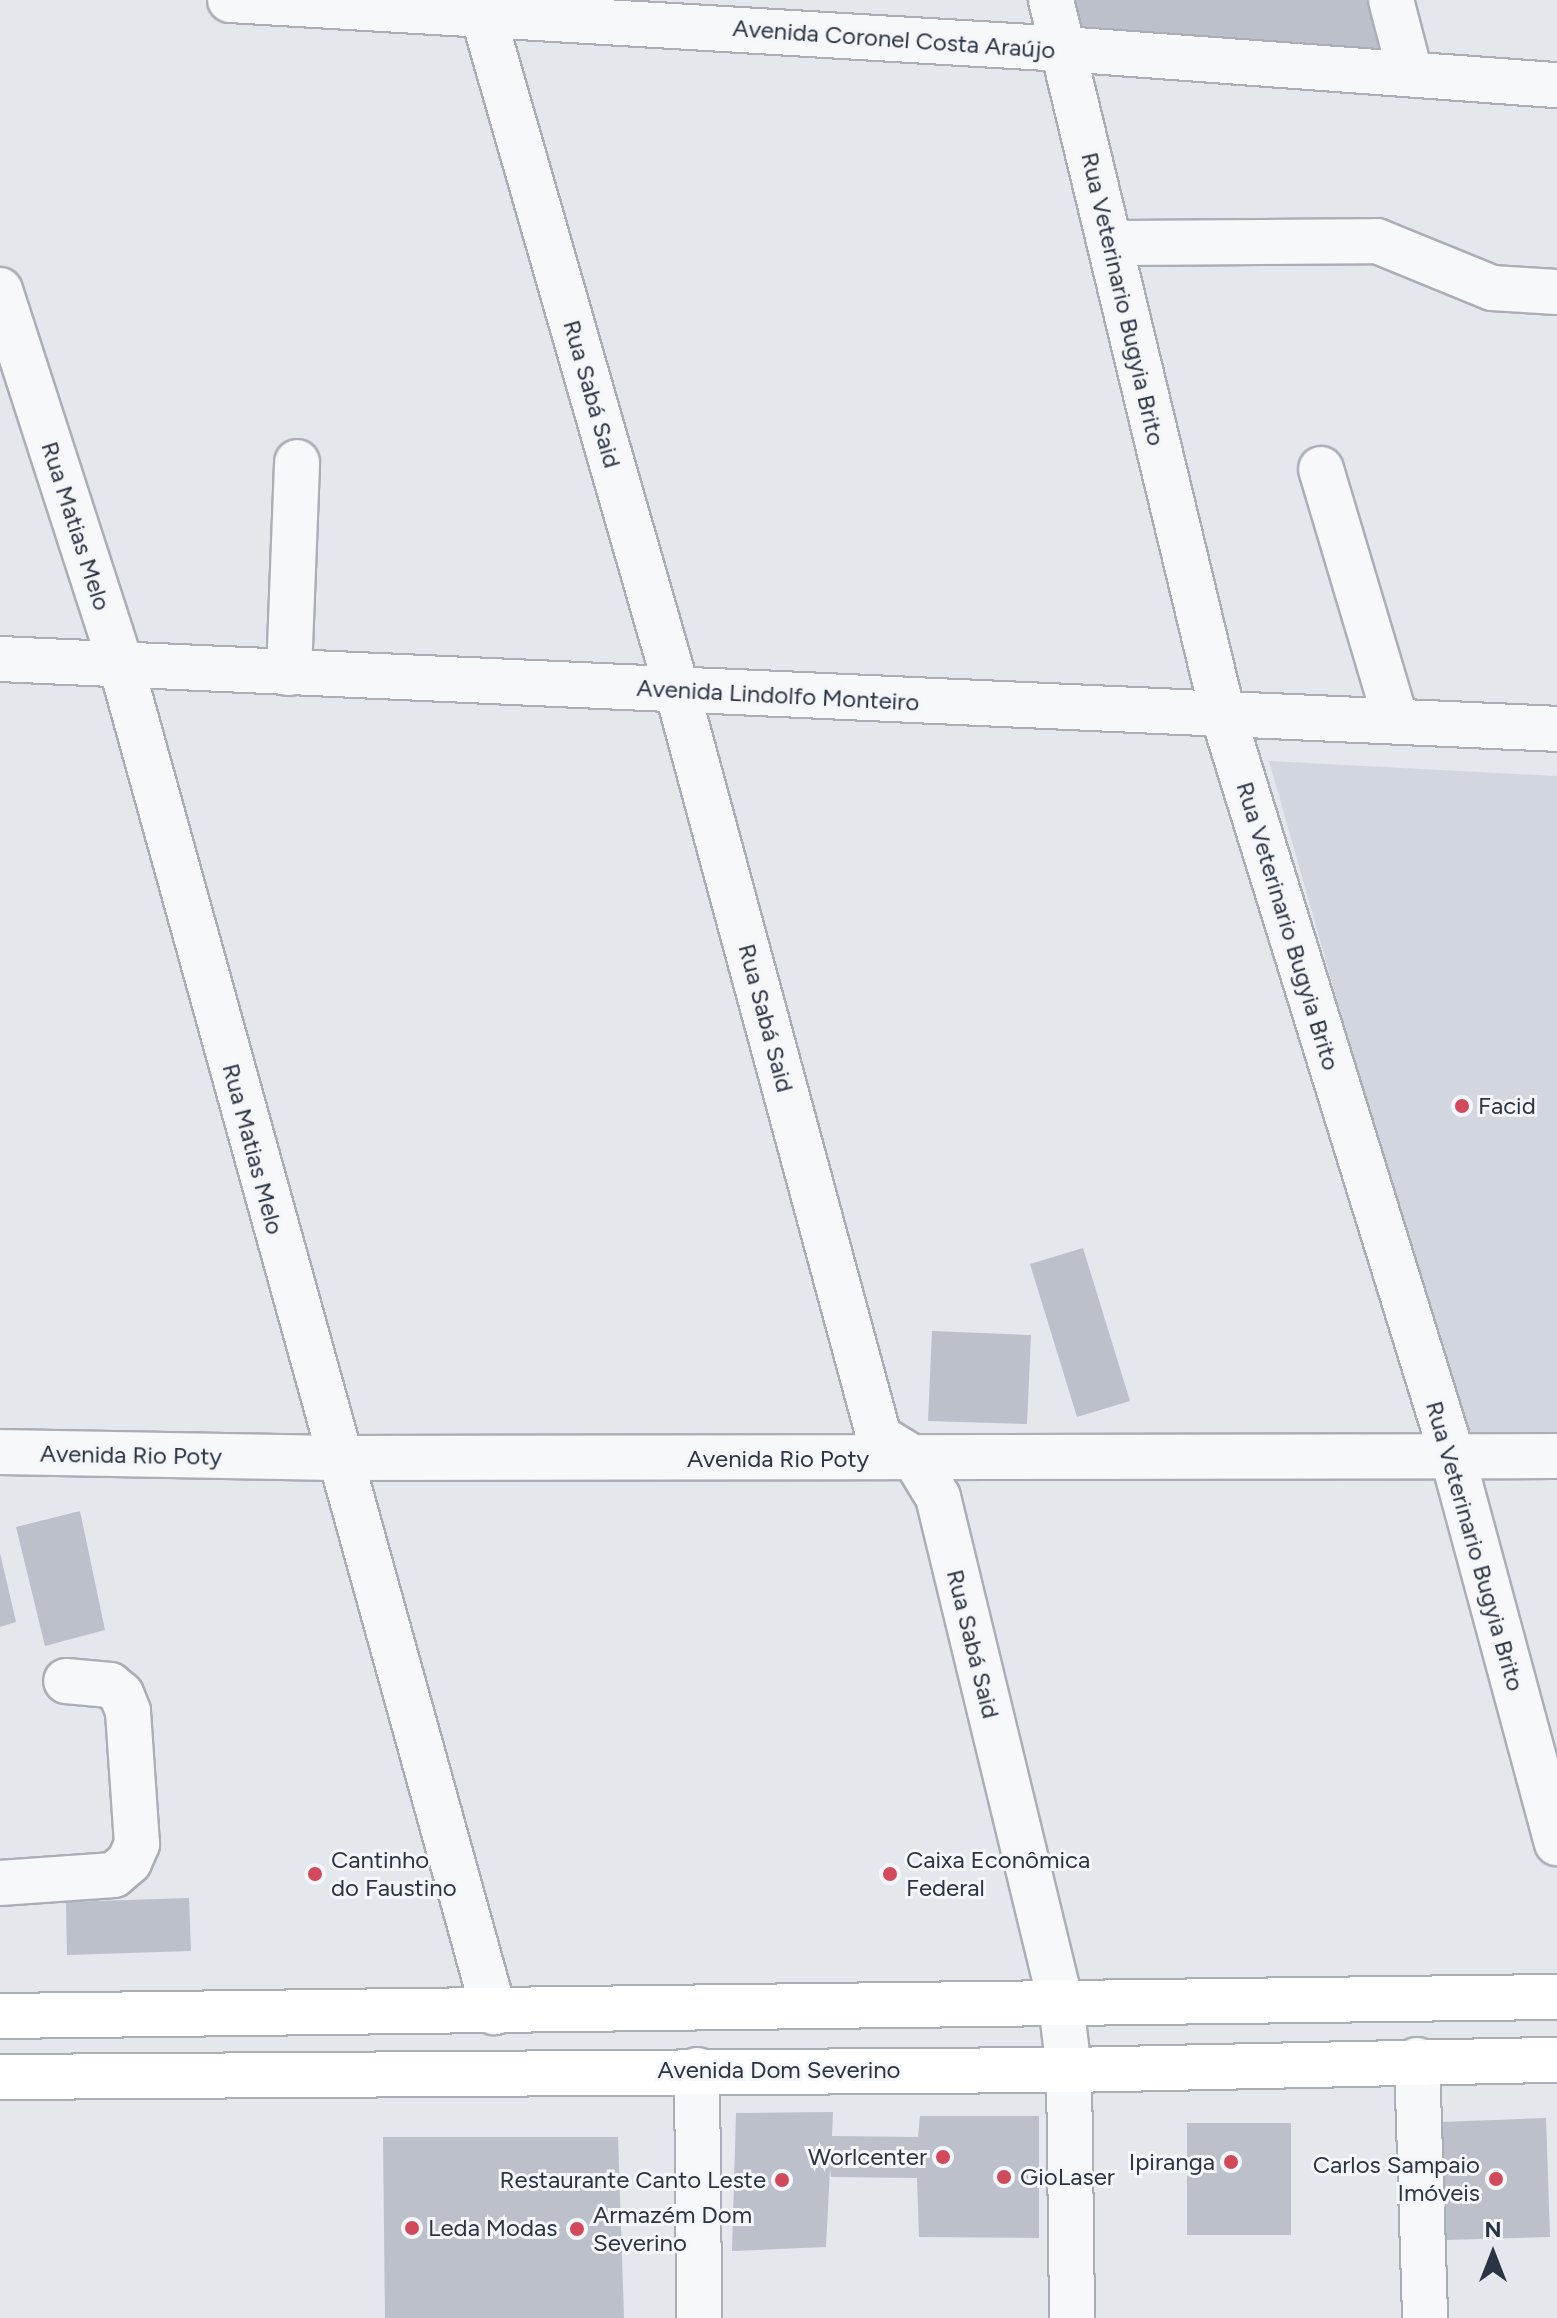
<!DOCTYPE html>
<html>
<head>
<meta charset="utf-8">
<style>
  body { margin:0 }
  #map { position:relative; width:1557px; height:2318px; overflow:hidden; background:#e4e7ec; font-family:Figtree,sans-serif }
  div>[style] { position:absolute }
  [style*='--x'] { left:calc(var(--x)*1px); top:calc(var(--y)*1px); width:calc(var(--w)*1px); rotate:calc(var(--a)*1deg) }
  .built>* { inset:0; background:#d2d6de }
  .building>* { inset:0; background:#bbc0ca }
  .roads { filter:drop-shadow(2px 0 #a9aeb7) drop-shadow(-2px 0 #a9aeb7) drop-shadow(0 2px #a9aeb7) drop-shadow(0 -2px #a9aeb7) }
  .minor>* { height:44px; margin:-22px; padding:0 22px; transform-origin:22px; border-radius:22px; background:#f7f8fa }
  .major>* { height:44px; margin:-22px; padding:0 22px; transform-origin:22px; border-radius:22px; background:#fff }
  .dots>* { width:22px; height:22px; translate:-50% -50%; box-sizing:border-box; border:4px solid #f4f6f9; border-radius:50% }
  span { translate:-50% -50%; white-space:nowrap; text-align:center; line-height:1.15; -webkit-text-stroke:6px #f4f6f9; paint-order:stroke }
  .street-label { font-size:24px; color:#2b3445 }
  .poi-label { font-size:24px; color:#2b3445 }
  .left { translate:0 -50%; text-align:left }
  .right { translate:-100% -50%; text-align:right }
  .north { position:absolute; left:1453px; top:2214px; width:80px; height:80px; -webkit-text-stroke:6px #f4f6f9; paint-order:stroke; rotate:0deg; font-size:22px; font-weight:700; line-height:32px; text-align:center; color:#2b3445 }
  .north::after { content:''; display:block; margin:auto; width:28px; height:36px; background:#2b3445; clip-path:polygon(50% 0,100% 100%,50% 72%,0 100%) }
</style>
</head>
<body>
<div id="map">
  <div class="built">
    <i style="clip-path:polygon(1269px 761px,1557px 776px,1557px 1435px,1461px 1435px)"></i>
  </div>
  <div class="building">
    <i style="clip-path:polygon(1051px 0,1391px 0,1410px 73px,1064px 49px)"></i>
    <i style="clip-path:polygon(1083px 1248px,1130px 1401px,1077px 1417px,1030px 1264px)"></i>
    <i style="clip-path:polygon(932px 1331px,1031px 1335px,1027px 1424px,928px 1421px)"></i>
    <i style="clip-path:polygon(80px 1511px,105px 1630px,45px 1646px,16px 1527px)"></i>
    <i style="clip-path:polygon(0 1553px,16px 1622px,0 1627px)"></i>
    <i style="clip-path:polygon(189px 1898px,191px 1951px,67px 1955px,66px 1902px)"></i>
    <i style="clip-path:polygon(833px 2112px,832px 2136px,918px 2137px,920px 2116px,1039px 2116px,1039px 2238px,919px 2237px,917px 2178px,831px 2177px,830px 2169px,826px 2247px,732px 2251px,736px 2113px)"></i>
    <i style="clip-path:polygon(1546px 2118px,1550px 2237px,1445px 2240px,1441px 2122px)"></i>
    <i style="clip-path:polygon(1187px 2123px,1291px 2123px,1291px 2235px,1187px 2235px)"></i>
    <i style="clip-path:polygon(383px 2137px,618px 2137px,624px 2318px,385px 2318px)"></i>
  </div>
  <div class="roads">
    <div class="minor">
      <i style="--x:230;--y:0;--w:835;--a:3.36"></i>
      <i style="--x:1064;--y:49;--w:494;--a:4.2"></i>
      <i style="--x:1051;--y:0;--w:735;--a:76.47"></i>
      <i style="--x:1223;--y:715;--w:778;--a:72.8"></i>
      <i style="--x:1453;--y:1458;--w:399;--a:74.9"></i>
      <i style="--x:1391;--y:0;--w:75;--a:75.4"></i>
      <i style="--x:483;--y:15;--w:702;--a:73.96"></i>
      <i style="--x:677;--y:690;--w:774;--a:74.87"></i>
      <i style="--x:879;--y:1437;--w:42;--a:31.4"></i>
      <i style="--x:915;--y:1459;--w:44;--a:58.8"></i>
      <i style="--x:938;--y:1497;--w:522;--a:76.36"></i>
      <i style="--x:1061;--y:2004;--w:66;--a:83.1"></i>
      <i style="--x:1069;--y:2070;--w:248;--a:89.3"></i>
      <i style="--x:1110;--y:243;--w:267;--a:-0.4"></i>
      <i style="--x:1377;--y:241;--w:124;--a:22.2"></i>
      <i style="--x:1492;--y:288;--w:65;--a:3.5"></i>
      <i style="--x:0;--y:290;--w:394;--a:72.1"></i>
      <i style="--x:121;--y:665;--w:1398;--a:74.52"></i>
      <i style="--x:1321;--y:469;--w:262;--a:73.4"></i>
      <i style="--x:0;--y:659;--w:1559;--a:2.57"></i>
      <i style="--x:289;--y:673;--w:211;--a:-87.8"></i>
      <i style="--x:0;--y:1452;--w:337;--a:1"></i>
      <i style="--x:337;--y:1458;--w:1220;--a:-0.09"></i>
      <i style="--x:0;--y:1883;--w:114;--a:-4"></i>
      <i style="--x:114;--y:1875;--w:20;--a:-41"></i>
      <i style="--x:129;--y:1862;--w:20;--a:-66"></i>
      <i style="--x:137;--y:1844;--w:133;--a:-93.9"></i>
      <i style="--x:128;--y:1711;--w:18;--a:-112"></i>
      <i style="--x:121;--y:1694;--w:14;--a:-141"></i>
      <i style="--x:110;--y:1685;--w:44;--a:-174.8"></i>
      <i style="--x:1417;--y:2060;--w:258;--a:88.2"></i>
      <i style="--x:697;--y:2070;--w:248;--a:89.5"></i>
    </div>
    <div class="major">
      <i style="--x:0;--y:2016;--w:1557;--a:-0.7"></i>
      <i style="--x:0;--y:2077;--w:1069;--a:-0.38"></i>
      <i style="--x:1069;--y:2070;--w:488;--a:-1.2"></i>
    </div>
  </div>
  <div class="dots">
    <i style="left:1462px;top:1106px;background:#d1495b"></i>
    <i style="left:315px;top:1874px;background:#d1495b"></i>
    <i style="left:890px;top:1874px;background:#d1495b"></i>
    <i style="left:943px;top:2157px;background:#d1495b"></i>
    <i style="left:1231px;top:2162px;background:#d1495b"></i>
    <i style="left:1004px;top:2177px;background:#d1495b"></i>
    <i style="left:1496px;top:2179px;background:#d1495b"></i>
    <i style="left:782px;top:2180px;background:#d1495b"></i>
    <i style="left:412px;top:2228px;background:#d1495b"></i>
    <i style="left:577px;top:2229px;background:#d1495b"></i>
  </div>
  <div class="street-label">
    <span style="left:894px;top:39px;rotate:4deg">Avenida Coronel Costa Araújo</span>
    <span style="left:1123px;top:299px;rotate:77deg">Rua Veterinario Bugyia Brito</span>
    <span style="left:592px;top:394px;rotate:74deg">Rua Sabá Said</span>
    <span style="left:76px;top:526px;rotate:72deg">Rua Matias Melo</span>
    <span style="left:778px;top:695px;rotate:3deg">Avenida Lindolfo Monteiro</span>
    <span style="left:1288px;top:926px;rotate:73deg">Rua Veterinario Bugyia Brito</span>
    <span style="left:766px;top:1018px;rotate:75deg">Rua Sabá Said</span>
    <span style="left:253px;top:1149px;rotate:75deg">Rua Matias Melo</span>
    <span style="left:131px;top:1455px;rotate:1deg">Avenida Rio Poty</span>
    <span style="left:778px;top:1459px">Avenida Rio Poty</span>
    <span style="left:1475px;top:1546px;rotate:74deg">Rua Veterinario Bugyia Brito</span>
    <span style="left:973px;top:1644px;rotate:76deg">Rua Sabá Said</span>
    <span style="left:779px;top:2070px">Avenida Dom Severino</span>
  </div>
  <div class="poi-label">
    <span class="left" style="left:1478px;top:1106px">Facid</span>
    <span class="left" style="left:331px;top:1874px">Cantinho<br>do Faustino</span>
    <span class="left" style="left:906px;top:1874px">Caixa Econômica<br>Federal</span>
    <span class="right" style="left:927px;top:2157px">Worlcenter</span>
    <span class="right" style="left:1215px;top:2162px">Ipiranga</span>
    <span class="right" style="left:1480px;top:2179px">Carlos Sampaio<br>Imóveis</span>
    <span class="left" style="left:1020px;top:2177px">GioLaser</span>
    <span class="right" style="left:766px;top:2180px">Restaurante Canto Leste</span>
    <span class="left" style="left:593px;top:2229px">Armazém Dom<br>Severino</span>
    <span class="left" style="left:428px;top:2228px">Leda Modas</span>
  </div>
  <div class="north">N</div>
</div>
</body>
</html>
